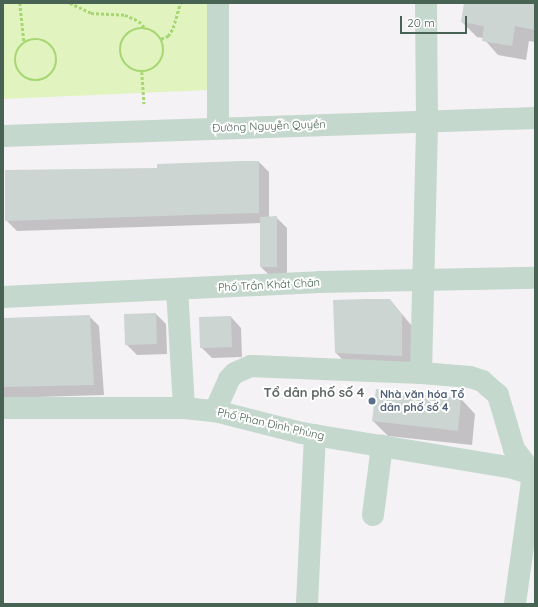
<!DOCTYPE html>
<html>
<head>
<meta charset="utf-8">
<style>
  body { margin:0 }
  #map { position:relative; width:538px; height:607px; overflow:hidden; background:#f5f2f5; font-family:Quicksand,sans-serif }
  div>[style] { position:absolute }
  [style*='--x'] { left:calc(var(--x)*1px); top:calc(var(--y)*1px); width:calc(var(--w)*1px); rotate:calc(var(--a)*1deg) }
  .green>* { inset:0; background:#e1f4bf }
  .shadow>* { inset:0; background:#0003 }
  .building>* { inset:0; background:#ccd5d2 }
  .path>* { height:2.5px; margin-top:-1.25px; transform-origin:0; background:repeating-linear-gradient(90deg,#a7d673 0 3px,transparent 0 5px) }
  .path>.ring { margin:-1.25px; padding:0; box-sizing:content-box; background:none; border:2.5px solid #a7d673; border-radius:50% }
  .minor>* { height:22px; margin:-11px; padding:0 11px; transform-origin:11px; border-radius:11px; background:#c5d8cd }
  .dots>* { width:11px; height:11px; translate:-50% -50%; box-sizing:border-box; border:2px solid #fff; border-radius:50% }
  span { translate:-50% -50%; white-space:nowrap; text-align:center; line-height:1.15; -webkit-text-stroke:4px #fff; paint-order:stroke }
  .street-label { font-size:11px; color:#486254 }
  .service-label { font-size:11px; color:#4e5e75; font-weight:700 }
  .left { translate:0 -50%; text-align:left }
  .quarter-label { font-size:13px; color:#5e6863; font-weight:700 }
  .frame { position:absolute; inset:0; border:4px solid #486254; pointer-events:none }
  .scale { position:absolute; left:400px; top:16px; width:67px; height:18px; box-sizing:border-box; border:2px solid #486254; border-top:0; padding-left:5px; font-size:12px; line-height:14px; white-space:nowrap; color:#486254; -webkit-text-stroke:3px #fff; paint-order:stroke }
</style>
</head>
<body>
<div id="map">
  <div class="green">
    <i style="clip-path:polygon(3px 3px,209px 3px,209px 90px,3px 99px)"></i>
  </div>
  <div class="shadow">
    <i style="clip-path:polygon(465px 3px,535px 3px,535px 42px,529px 41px,526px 60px,498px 55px,483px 38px,477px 37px,462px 22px)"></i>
    <i style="clip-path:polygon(259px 162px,269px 172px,269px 217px,276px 217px,287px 228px,287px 277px,271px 277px,261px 267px,261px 223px,17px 231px,6px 220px,158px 169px)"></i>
    <i style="clip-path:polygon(390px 300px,412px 326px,412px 365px,346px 363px,336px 353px)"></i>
    <i style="clip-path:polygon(156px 314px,166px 324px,167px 354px,137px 355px,126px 344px)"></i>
    <i style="clip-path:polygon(89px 316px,99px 326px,104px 395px,3px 398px,3px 319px)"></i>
    <i style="clip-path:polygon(231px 317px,241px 328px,242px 357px,212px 358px,201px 347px)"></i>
    <i style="clip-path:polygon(461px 399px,475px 414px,472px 445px,388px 436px,373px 421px)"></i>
  </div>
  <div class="building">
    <i style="clip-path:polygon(464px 3px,535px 3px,535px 30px,515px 26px,512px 46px,482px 41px,484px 26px,461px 22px)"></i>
    <i style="clip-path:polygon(242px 161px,259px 161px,259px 213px,5px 221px,5px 170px,157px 168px,157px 164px)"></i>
    <i style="clip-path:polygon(277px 216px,277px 267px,260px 267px,260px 217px)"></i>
    <i style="clip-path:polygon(366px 299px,390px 299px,402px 315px,402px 356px,335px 353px,333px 300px)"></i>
    <i style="clip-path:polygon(156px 313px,157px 344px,125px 345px,124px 314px)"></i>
    <i style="clip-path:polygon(90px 315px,94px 385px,3px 387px,3px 318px)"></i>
    <i style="clip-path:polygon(231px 316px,232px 347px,200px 348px,199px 317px)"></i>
    <i style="clip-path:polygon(376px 389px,461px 398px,458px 431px,372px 421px)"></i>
  </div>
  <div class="path">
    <i style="--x:20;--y:3;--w:39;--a:84"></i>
    <i style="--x:70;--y:3;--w:23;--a:25"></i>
    <i style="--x:91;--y:13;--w:34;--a:3"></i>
    <i style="--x:125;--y:15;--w:15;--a:23"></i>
    <i style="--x:139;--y:21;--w:9;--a:49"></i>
    <i class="ring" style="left:120px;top:28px;width:41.5px;height:41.5px"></i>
    <i class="ring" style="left:15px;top:39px;width:39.5px;height:39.5px"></i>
    <i style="--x:161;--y:39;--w:8;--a:-23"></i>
    <i style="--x:168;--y:36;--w:9;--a:-58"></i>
    <i style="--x:173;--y:28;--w:26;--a:-74"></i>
    <i style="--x:142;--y:72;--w:32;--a:86"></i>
  </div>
  <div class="minor">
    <i style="--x:218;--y:3;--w:124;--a:90"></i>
    <i style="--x:3;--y:136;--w:532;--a:-1.94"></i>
    <i style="--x:177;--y:289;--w:119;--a:86.6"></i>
    <i style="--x:3;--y:297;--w:316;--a:-2.7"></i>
    <i style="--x:319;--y:282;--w:216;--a:-1.1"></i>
    <i style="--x:421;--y:373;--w:253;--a:-88.6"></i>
    <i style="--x:427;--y:120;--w:117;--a:-90.5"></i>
    <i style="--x:3;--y:408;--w:181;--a:0"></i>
    <i style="--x:184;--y:408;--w:31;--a:6"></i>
    <i style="--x:215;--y:411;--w:90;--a:14.2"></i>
    <i style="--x:302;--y:433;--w:214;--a:9.4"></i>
    <i style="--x:513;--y:468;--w:23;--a:18"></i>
    <i style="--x:215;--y:411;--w:35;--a:-66"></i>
    <i style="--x:229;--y:379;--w:8;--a:-45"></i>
    <i style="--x:235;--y:373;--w:17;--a:-24"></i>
    <i style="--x:251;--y:366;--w:170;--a:2.4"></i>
    <i style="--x:421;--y:373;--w:49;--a:4.7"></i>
    <i style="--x:470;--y:377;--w:13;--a:18"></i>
    <i style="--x:482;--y:381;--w:21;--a:41"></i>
    <i style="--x:498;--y:395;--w:56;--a:73.5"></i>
    <i style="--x:514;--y:449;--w:31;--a:53"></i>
    <i style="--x:533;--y:474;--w:131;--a:97.9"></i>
    <i style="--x:373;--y:515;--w:70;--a:-82.6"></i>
    <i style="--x:307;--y:604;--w:169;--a:-87.3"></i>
  </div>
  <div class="dots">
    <i style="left:372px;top:401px;background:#5c6f8a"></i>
  </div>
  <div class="street-label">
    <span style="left:269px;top:126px;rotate:-2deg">Đường Nguyễn Quyền</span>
    <span style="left:269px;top:285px;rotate:-3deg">Phố Trần Khát Chân</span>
    <span style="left:271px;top:424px;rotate:13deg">Phố Phan Đình Phùng</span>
  </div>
  <div class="service-label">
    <span class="left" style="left:380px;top:401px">Nhà văn hóa Tổ<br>dân phố số 4</span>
  </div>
  <div class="quarter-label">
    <span style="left:314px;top:392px">Tổ dân phố số 4</span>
  </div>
  <div class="frame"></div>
  <div class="scale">20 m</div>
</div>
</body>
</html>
